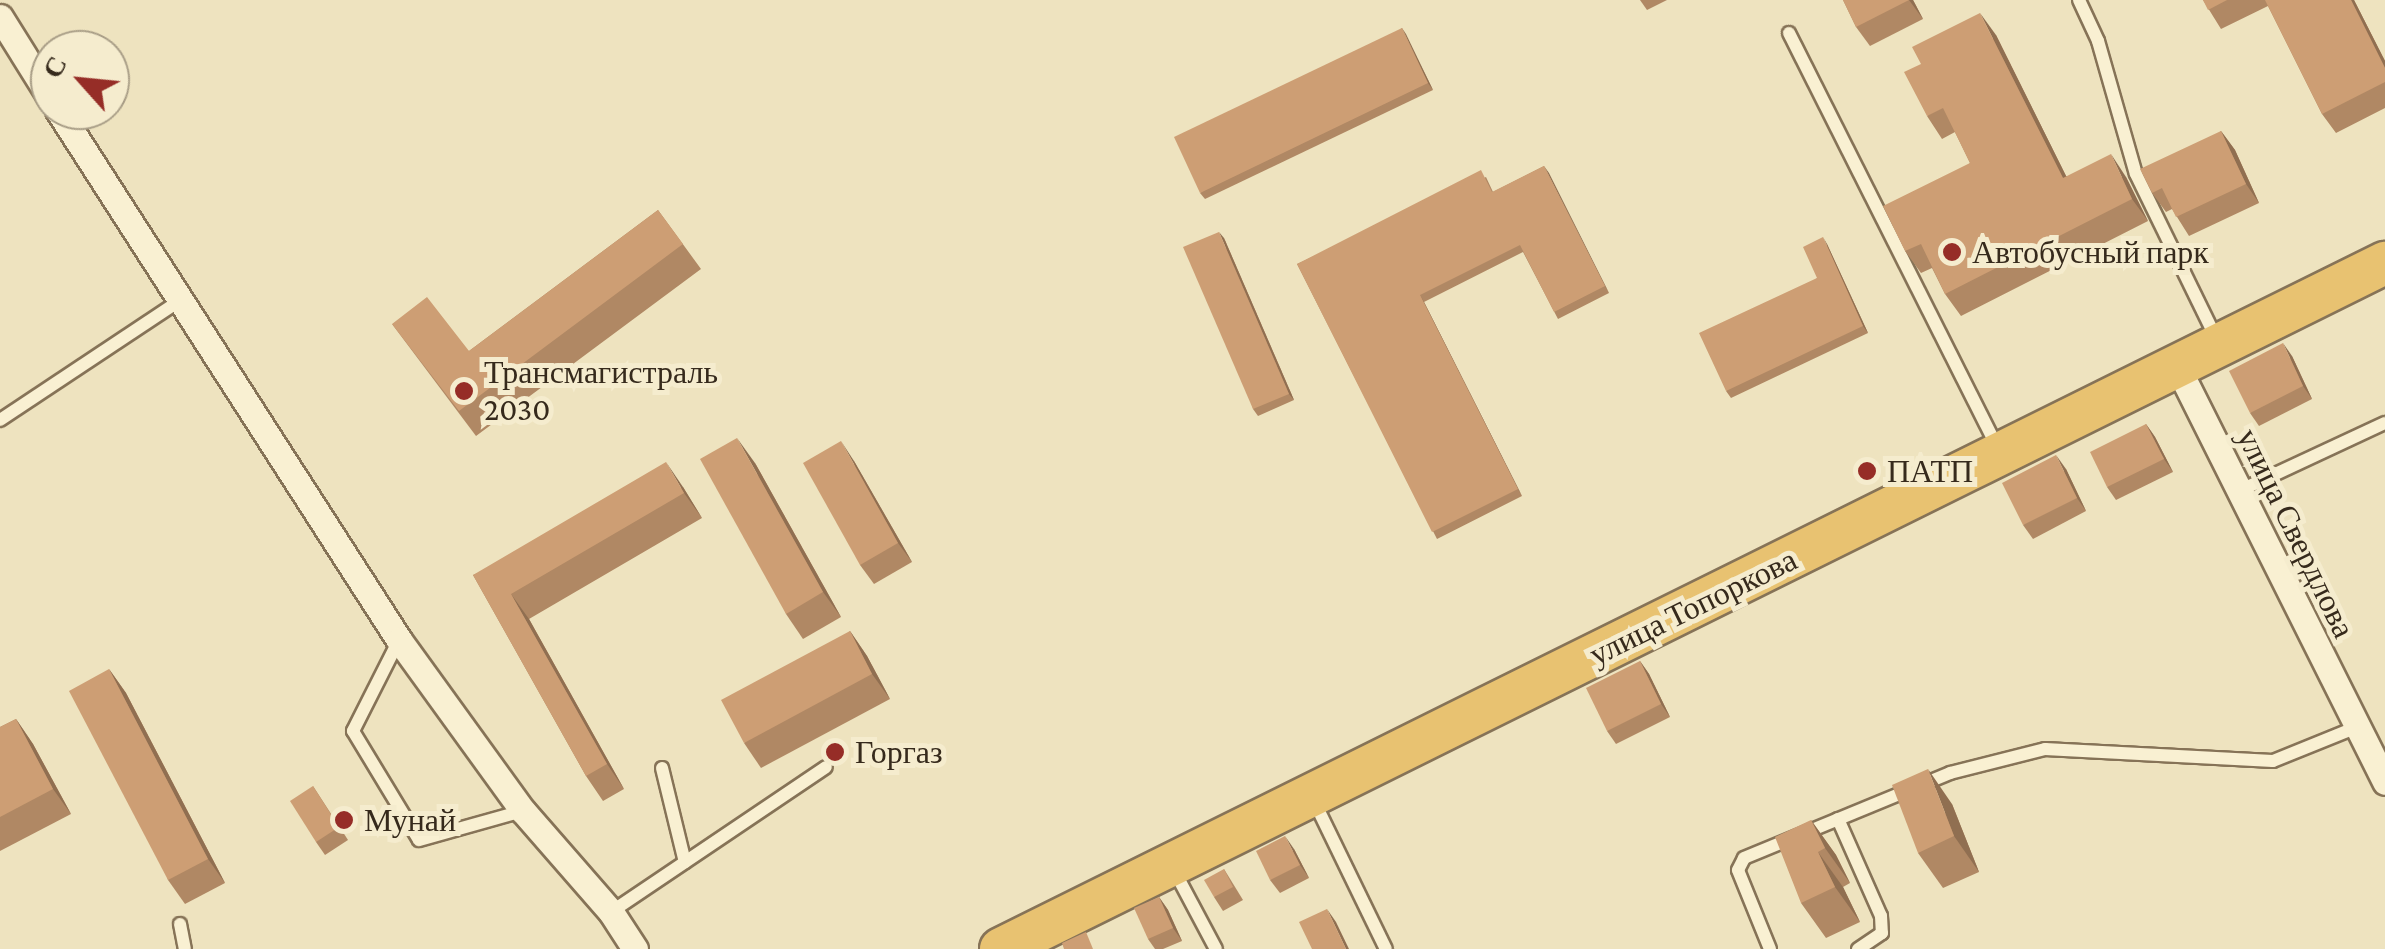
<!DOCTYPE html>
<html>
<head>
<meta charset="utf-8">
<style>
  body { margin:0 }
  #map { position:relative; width:2385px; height:949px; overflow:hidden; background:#eee3bf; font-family:"Crimson Pro",serif }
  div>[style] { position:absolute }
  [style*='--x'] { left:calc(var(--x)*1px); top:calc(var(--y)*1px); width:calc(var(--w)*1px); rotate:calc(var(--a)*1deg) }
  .roads { filter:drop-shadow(2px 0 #867357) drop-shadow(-2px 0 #867357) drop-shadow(0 2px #867357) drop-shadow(0 -2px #867357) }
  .service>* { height:12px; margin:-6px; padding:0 6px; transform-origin:6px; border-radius:6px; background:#f9f0d2 }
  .minor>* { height:25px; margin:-12.5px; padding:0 12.5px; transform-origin:12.5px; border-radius:12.5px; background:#f9f0d2 }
  .trunk>* { height:42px; margin:-21px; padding:0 21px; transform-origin:21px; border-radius:21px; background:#e8c271 }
  .wall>* { inset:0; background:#b08864 }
  .shaded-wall>* { inset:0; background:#906f51 }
  .building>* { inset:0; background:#cd9e74 }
  .dots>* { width:28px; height:28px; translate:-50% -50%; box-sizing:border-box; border:5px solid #f5ecce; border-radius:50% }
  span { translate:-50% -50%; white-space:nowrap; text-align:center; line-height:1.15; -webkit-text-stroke:10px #f5ecce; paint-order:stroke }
  .poi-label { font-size:32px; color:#362a1c }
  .left { translate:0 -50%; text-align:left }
  .street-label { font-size:32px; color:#362a1c }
  .north { position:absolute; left:30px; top:30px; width:100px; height:100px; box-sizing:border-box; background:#f5ecce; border:2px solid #a99e87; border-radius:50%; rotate:297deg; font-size:28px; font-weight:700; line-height:40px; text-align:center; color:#362a1c }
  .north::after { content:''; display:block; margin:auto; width:35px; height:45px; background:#962d27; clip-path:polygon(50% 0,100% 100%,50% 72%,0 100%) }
</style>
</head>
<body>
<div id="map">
  <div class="roads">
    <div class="service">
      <i style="--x:2079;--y:0;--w:45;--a:65.1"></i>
      <i style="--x:2098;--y:41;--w:138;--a:74.1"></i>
      <i style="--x:2136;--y:174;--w:182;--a:64"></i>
      <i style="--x:1789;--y:33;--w:463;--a:63.3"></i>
      <i style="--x:0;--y:420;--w:215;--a:-33.6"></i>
      <i style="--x:2239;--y:491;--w:161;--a:-25"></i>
      <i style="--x:399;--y:640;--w:102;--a:116.8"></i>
      <i style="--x:353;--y:731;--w:127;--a:58.8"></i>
      <i style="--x:419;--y:840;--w:108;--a:-15.6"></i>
      <i style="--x:662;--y:768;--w:97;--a:76.3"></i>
      <i style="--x:1315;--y:803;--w:162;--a:64.1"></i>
      <i style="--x:1838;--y:819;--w:106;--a:66.1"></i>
      <i style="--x:1881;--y:916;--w:17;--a:87"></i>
      <i style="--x:1882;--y:933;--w:29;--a:146"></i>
      <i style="--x:1175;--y:872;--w:87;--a:62"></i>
      <i style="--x:611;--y:912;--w:259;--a:-34"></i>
      <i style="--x:180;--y:924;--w:25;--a:79"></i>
      <i style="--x:1770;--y:949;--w:85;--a:-112.1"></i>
      <i style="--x:1738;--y:870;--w:13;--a:-63"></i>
      <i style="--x:1744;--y:858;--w:223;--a:-22.4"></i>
      <i style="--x:1950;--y:773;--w:98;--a:-14.2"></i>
      <i style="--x:2045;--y:749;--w:228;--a:3"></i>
      <i style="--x:2273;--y:761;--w:91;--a:-22"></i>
    </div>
    <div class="minor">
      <i style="--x:0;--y:17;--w:94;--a:58"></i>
      <i style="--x:58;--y:110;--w:630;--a:57.24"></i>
      <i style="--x:399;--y:640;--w:211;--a:54.1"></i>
      <i style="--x:523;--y:811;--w:134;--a:48.9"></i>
      <i style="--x:611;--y:912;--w:44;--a:57"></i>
      <i style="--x:2177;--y:366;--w:465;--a:63.4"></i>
    </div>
    <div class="trunk">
      <i style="--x:1001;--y:949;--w:1545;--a:-26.37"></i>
    </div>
  </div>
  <div class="wall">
    <i style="clip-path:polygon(1640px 0,1667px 0,1647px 10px)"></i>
    <i style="clip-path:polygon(1843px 0,1913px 0,1923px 19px,1870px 46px,1856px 27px)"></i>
    <i style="clip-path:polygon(2203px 0,2354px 0,2385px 61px,2385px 108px,2336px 133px,2322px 114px,2268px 6px,2221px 29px)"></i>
    <i style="clip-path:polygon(1402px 28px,1433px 90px,1205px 199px,1200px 193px)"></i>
    <i style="clip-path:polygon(1996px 35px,2066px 176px,2126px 177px,2148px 221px,1961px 316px,1945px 294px,1932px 268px,1921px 273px,1905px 251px,1970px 163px,1955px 132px,1942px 139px,1927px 116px)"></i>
    <i style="clip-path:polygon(2221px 131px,2235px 150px,2259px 203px,2189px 236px,2172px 209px,2166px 212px,2152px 193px)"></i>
    <i style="clip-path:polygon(1544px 166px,1609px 293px,1558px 319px,1523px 252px,1424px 302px,1522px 496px,1437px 539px,1297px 264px,1486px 177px,1493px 192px)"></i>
    <i style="clip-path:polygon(658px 210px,701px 269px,476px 436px,392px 324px,469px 351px)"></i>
    <i style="clip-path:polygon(1224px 238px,1294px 400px,1258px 416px,1253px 409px)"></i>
    <i style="clip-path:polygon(1827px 244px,1868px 333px,1731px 398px,1726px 391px,1817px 278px)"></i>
    <i style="clip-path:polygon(2292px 356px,2312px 399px,2259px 426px,2250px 413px)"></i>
    <i style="clip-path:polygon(2146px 424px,2155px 437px,2173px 472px,2116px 500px,2107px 487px)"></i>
    <i style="clip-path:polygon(854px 461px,912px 562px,874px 584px,860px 565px)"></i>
    <i style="clip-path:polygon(755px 463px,841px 617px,803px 639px,786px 614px)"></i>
    <i style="clip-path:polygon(2066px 469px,2086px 511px,2033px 539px,2023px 525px)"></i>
    <i style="clip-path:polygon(683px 487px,702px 518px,529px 619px,624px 789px,603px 801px,586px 776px,473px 575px)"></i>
    <i style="clip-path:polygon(850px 631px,867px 656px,890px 699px,761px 768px,744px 743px)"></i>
    <i style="clip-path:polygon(1640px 661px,1649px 674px,1670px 717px,1616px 744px,1607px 731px)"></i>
    <i style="clip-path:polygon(109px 669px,126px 693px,225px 883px,185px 904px,168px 880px)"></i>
    <i style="clip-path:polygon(16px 719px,33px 744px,71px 814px,0 851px,0 727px)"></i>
    <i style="clip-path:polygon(313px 786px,348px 840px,325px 855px,316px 842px)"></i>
    <i style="clip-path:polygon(1952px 804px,1979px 872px,1943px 888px,1918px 853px)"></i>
    <i style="clip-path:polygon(1811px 820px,1836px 855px,1850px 883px,1843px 887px,1860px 922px,1826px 938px,1801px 903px)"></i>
    <i style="clip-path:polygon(1294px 849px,1309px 878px,1280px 893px,1270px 880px)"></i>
    <i style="clip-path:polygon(1224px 869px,1243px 900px,1223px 911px,1214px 897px)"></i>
    <i style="clip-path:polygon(1159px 897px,1168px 910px,1182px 941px,1163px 949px,1155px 949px,1148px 939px)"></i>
  </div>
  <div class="shaded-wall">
    <i style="clip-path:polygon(1909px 0,1913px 0,1923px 19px)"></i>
    <i style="clip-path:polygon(2351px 0,2354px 0,2385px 61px,2385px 68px)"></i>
    <i style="clip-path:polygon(1980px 13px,1996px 35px,2078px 200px,2063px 178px)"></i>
    <i style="clip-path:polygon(1402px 28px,1406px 34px,1433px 90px,1428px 83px)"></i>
    <i style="clip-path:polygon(2221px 131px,2235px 150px,2259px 203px,2246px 184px)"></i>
    <i style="clip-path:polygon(2111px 154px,2126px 177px,2148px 221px,2132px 199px)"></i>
    <i style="clip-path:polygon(1544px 166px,1549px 173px,1609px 293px,1605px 286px)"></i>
    <i style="clip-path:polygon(1219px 232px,1224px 238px,1294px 400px,1289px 394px)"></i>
    <i style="clip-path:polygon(1823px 237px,1827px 244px,1868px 333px,1863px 326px)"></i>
    <i style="clip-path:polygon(1420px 295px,1424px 302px,1522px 496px,1518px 489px)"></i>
    <i style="clip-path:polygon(2283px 343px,2292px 356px,2312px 399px,2303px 386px)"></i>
    <i style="clip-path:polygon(2146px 424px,2155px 437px,2173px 472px,2164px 459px)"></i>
    <i style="clip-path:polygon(737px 438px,755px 463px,841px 617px,823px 592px)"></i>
    <i style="clip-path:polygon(841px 441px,854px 461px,912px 562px,898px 543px)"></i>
    <i style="clip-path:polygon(2056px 455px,2066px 469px,2086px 511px,2077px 498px)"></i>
    <i style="clip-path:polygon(666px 462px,683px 487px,702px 518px,684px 493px)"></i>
    <i style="clip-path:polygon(511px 594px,529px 619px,624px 789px,607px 764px)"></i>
    <i style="clip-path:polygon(850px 631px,867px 656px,890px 699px,872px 674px)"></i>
    <i style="clip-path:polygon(1640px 661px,1649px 674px,1670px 717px,1661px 704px)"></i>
    <i style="clip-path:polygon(109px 669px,126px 693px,225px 883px,208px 859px)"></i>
    <i style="clip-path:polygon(16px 719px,33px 744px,71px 814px,53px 789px)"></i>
    <i style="clip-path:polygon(1928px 769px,1952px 804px,1979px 872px,1954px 836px)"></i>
    <i style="clip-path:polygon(1811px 820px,1836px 855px,1850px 883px,1825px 848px)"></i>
    <i style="clip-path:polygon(1285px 836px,1294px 849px,1309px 878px,1300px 865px)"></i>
    <i style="clip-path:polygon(1818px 852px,1843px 887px,1860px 922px,1835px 887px)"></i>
    <i style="clip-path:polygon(1159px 897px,1168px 910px,1182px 941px,1173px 928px)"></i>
    <i style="clip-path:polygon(1327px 909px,1336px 922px,1349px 949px,1346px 949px)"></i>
  </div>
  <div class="building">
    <i style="clip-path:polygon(1843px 0,1909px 0,1856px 27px)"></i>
    <i style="clip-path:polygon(2203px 0,2227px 0,2208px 10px)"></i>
    <i style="clip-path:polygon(2265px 0,2351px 0,2385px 68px,2385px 82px,2322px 114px)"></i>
    <i style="clip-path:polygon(1980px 13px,2063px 178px,2111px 154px,2132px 199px,1945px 294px,1921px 244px,1905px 251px,1883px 206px,1970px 163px,1943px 108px,1927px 116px,1904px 72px,1921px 64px,1912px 47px)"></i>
    <i style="clip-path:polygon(1402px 28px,1428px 83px,1200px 193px,1174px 137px)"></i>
    <i style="clip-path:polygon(2221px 131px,2246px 184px,2176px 217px,2162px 188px,2152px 193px,2140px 169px)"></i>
    <i style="clip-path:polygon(1544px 166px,1605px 286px,1554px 312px,1520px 245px,1420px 295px,1518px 489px,1432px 532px,1297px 264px,1481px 170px,1492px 192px)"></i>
    <i style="clip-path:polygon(658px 210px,683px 244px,459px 411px,392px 324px,427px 297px,469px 351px)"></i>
    <i style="clip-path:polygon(1219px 232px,1289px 394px,1253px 409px,1183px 247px)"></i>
    <i style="clip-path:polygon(1823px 237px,1863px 326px,1726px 391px,1699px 333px,1817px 278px,1803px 247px)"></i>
    <i style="clip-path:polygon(2283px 343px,2303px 386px,2250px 413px,2229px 371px)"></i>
    <i style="clip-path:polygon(2146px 424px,2164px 459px,2107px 487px,2090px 452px)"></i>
    <i style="clip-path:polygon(737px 438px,823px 592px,786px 614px,700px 459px)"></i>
    <i style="clip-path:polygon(841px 441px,898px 543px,860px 565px,803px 463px)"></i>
    <i style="clip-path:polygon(2056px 455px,2077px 498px,2023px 525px,2002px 483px)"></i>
    <i style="clip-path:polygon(666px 462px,684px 493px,511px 594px,607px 764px,586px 776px,473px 575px)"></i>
    <i style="clip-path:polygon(850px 631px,872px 674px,744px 743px,721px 700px)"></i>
    <i style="clip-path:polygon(1640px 661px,1661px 704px,1607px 731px,1586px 688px)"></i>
    <i style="clip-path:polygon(109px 669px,208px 859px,168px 880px,69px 691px)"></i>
    <i style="clip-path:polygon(16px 719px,53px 789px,0 817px,0 727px)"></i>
    <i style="clip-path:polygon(1928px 769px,1954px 836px,1918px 853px,1892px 785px)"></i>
    <i style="clip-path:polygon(313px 786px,339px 827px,316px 842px,290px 801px)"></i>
    <i style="clip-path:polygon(1811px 820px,1825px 848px,1818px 852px,1835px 887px,1801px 903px,1775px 837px)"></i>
    <i style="clip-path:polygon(1285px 836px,1300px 865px,1270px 880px,1256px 851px)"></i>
    <i style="clip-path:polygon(1224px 869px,1233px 887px,1214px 897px,1204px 880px)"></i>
    <i style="clip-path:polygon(1159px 897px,1173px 928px,1148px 939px,1134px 908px)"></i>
    <i style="clip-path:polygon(1327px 909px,1346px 949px,1312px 949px,1299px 922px)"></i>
    <i style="clip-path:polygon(1086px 932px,1093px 949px,1064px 949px,1062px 943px)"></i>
  </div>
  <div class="dots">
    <i style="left:1952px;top:252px;background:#962d27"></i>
    <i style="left:464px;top:391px;background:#962d27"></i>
    <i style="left:1867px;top:471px;background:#962d27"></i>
    <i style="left:835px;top:752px;background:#962d27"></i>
    <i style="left:344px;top:820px;background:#962d27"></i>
  </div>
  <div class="poi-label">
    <span class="left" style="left:1972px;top:252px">Автобусный парк</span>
    <span class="left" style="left:484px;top:391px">Трансмагистраль<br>2030</span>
    <span class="left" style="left:1887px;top:471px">ПАТП</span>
    <span class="left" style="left:855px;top:752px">Горгаз</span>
    <span class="left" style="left:364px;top:820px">Мунай</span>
  </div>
  <div class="street-label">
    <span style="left:2296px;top:533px;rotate:64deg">улица Свердлова</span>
    <span style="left:1693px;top:607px;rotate:-26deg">улица Топоркова</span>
  </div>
  <div class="north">С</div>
</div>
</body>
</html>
